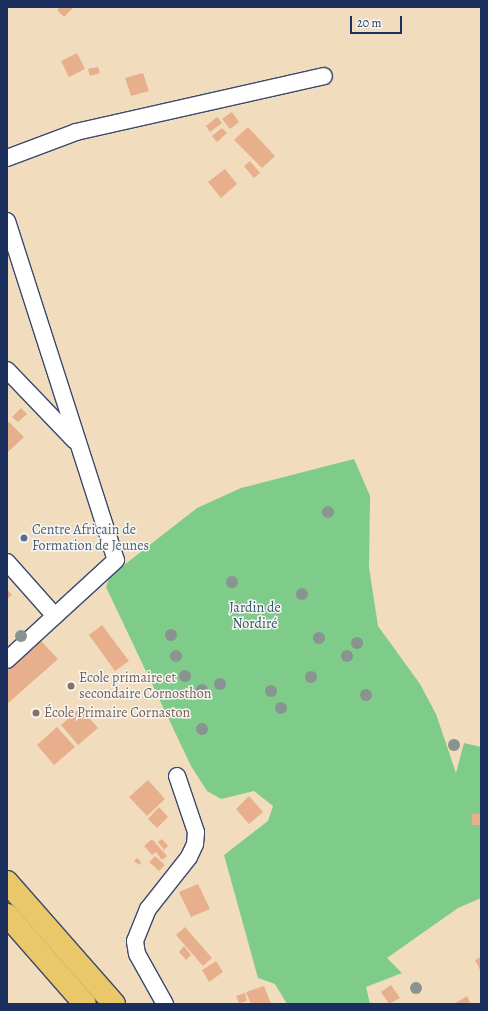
<!DOCTYPE html>
<html>
<head>
<meta charset="utf-8">
<style>
  body { margin:0 }
  #map { position:relative; width:488px; height:1011px; overflow:hidden; background:#f1ddbe; font-family:Alegreya,serif }
  div>[style] { position:absolute }
  [style*='--x'] { left:calc(var(--x)*1px); top:calc(var(--y)*1px); width:calc(var(--w)*1px); rotate:calc(var(--a)*1deg) }
  .green>* { inset:0; background:#7ecb8a }
  .building>* { inset:0; background:#e7af8b }
  .roads { filter:drop-shadow(1px 0 #3b496c) drop-shadow(-1px 0 #3b496c) drop-shadow(0 1px #3b496c) drop-shadow(0 -1px #3b496c) }
  .street>* { height:16px; margin:-8px; padding:0 8px; transform-origin:8px; border-radius:8px; background:#fff }
  .highway>* { height:22px; margin:-11px; padding:0 11px; transform-origin:11px; border-radius:11px; background:#eac769 }
  .trees>* { width:12px; height:12px; margin:-6px; border-radius:50%; background:#89938f }
  .dots>* { width:11px; height:11px; translate:-50% -50%; box-sizing:border-box; border:2px solid #f6f6f2; border-radius:50% }
  span { translate:-50% -50%; white-space:nowrap; text-align:center; line-height:1.15; -webkit-text-stroke:3px #f6f6f2; paint-order:stroke }
  .service-label { font-size:14px; color:#4e5e75 }
  .left { translate:0 -50%; text-align:left }
  .park-label { font-size:14px; color:#345669 }
  .education-label { font-size:14px; color:#785e54 }
  .frame { position:absolute; inset:0; border:8px solid #1b2f5e; pointer-events:none }
  .scale { position:absolute; left:350px; top:16px; width:52px; height:18px; box-sizing:border-box; border:2px solid #1b2f5e; border-top:0; padding-left:5px; font-size:12px; line-height:14px; white-space:nowrap; color:#1b2f5e; -webkit-text-stroke:3px #f6f6f2; paint-order:stroke }
</style>
</head>
<body>
<div id="map">
  <div class="green">
    <i style="clip-path:polygon(354px 459px,370px 496px,369px 567px,378px 626px,420px 684px,436px 714px,456px 773px,464px 743px,481px 747px,481px 898px,458px 908px,387px 958px,402px 973px,366px 987px,370px 1004px,287px 1004px,275px 984px,258px 978px,224px 855px,268px 821px,273px 806px,254px 791px,221px 799px,207px 791px,191px 766px,106px 587px,110px 576px,197px 508px,241px 488px)"></i>
  </div>
  <div class="building">
    <i style="clip-path:polygon(60px 7px,74px 7px,64px 17px,57px 10px)"></i>
    <i style="clip-path:polygon(77px 53px,85px 69px,69px 77px,61px 61px)"></i>
    <i style="clip-path:polygon(98px 67px,100px 73px,90px 76px,88px 69px)"></i>
    <i style="clip-path:polygon(143px 73px,149px 91px,131px 96px,125px 78px)"></i>
    <i style="clip-path:polygon(232px 112px,239px 122px,230px 129px,222px 119px)"></i>
    <i style="clip-path:polygon(217px 117px,222px 123px,210px 132px,206px 126px)"></i>
    <i style="clip-path:polygon(248px 127px,275px 156px,262px 168px,234px 140px)"></i>
    <i style="clip-path:polygon(222px 128px,227px 133px,217px 142px,212px 136px)"></i>
    <i style="clip-path:polygon(250px 161px,260px 173px,254px 178px,244px 166px)"></i>
    <i style="clip-path:polygon(225px 169px,237px 184px,221px 198px,208px 182px)"></i>
    <i style="clip-path:polygon(21px 408px,27px 414px,18px 422px,12px 417px)"></i>
    <i style="clip-path:polygon(9px 422px,24px 437px,7px 453px,7px 424px)"></i>
    <i style="clip-path:polygon(7px 589px,12px 595px,7px 599px)"></i>
    <i style="clip-path:polygon(102px 625px,129px 661px,115px 671px,89px 635px)"></i>
    <i style="clip-path:polygon(41px 641px,58px 659px,7px 704px,7px 671px)"></i>
    <i style="clip-path:polygon(80px 708px,98px 728px,78px 745px,61px 725px)"></i>
    <i style="clip-path:polygon(57px 727px,75px 747px,54px 765px,37px 745px)"></i>
    <i style="clip-path:polygon(148px 780px,165px 799px,147px 816px,129px 797px)"></i>
    <i style="clip-path:polygon(249px 796px,263px 812px,249px 824px,236px 809px)"></i>
    <i style="clip-path:polygon(159px 807px,168px 817px,157px 828px,148px 819px)"></i>
    <i style="clip-path:polygon(472px 814px,481px 814px,481px 825px,472px 825px)"></i>
    <i style="clip-path:polygon(152px 839px,167px 856px,162px 860px,156px 852px,152px 855px,144px 846px)"></i>
    <i style="clip-path:polygon(162px 839px,168px 846px,164px 850px,158px 842px)"></i>
    <i style="clip-path:polygon(155px 856px,165px 865px,159px 871px,149px 862px)"></i>
    <i style="clip-path:polygon(137px 858px,141px 862px,139px 865px,134px 861px)"></i>
    <i style="clip-path:polygon(198px 884px,210px 909px,191px 917px,179px 892px)"></i>
    <i style="clip-path:polygon(185px 927px,212px 958px,203px 966px,176px 935px)"></i>
    <i style="clip-path:polygon(184px 946px,191px 955px,186px 960px,179px 952px)"></i>
    <i style="clip-path:polygon(481px 957px,481px 972px,475px 960px)"></i>
    <i style="clip-path:polygon(216px 961px,223px 972px,209px 982px,202px 970px)"></i>
    <i style="clip-path:polygon(391px 985px,400px 998px,389px 1004px,381px 992px)"></i>
    <i style="clip-path:polygon(264px 986px,271px 1004px,251px 1004px,246px 992px)"></i>
    <i style="clip-path:polygon(245px 993px,247px 1001px,239px 1003px,236px 996px)"></i>
    <i style="clip-path:polygon(467px 996px,471px 1004px,454px 1004px)"></i>
  </div>
  <div class="roads">
    <div class="street">
      <i style="--x:7;--y:158;--w:74;--a:-20.6"></i>
      <i style="--x:76;--y:132;--w:254;--a:-12.7"></i>
      <i style="--x:7;--y:221;--w:356;--a:72.2"></i>
      <i style="--x:116;--y:560;--w:148;--a:137.5"></i>
      <i style="--x:7;--y:370;--w:98;--a:46.2"></i>
      <i style="--x:7;--y:562;--w:72;--a:48.4"></i>
      <i style="--x:165;--y:1004;--w:57;--a:-119.2"></i>
      <i style="--x:137;--y:954;--w:13;--a:-99"></i>
      <i style="--x:135;--y:941;--w:35;--a:-68"></i>
      <i style="--x:148;--y:909;--w:66;--a:-51.7"></i>
      <i style="--x:189;--y:857;--w:14;--a:-65"></i>
      <i style="--x:195;--y:844;--w:12;--a:-85"></i>
      <i style="--x:196;--y:832;--w:59;--a:-108.7"></i>
    </div>
    <div class="highway">
      <i style="--x:7;--y:882;--w:162;--a:48.7"></i>
      <i style="--x:7;--y:915;--w:118;--a:48.8"></i>
    </div>
  </div>
  <div class="trees">
    <i style="left:328px;top:512px"></i>
    <i style="left:232px;top:582px"></i>
    <i style="left:302px;top:594px"></i>
    <i style="left:171px;top:635px"></i>
    <i style="left:21px;top:636px"></i>
    <i style="left:319px;top:638px"></i>
    <i style="left:357px;top:643px"></i>
    <i style="left:176px;top:656px"></i>
    <i style="left:347px;top:656px"></i>
    <i style="left:185px;top:676px"></i>
    <i style="left:311px;top:677px"></i>
    <i style="left:220px;top:684px"></i>
    <i style="left:202px;top:690px"></i>
    <i style="left:271px;top:691px"></i>
    <i style="left:366px;top:695px"></i>
    <i style="left:281px;top:708px"></i>
    <i style="left:202px;top:729px"></i>
    <i style="left:454px;top:745px"></i>
    <i style="left:416px;top:988px"></i>
  </div>
  <div class="dots">
    <i style="left:24px;top:538px;background:#5c6f8a"></i>
    <i style="left:71px;top:686px;background:#8d6e63"></i>
    <i style="left:36px;top:713px;background:#8d6e63"></i>
  </div>
  <div class="service-label">
    <span class="left" style="left:32px;top:538px">Centre Africain de<br>Formation de Jeunes</span>
  </div>
  <div class="park-label">
    <span style="left:255px;top:616px">Jardin de<br>Nordiré</span>
  </div>
  <div class="education-label">
    <span class="left" style="left:79px;top:686px">Ecole primaire et<br>secondaire Cornosthon</span>
    <span class="left" style="left:44px;top:713px">École Primaire Cornaston</span>
  </div>
  <div class="frame"></div>
  <div class="scale">20 m</div>
</div>
</body>
</html>
